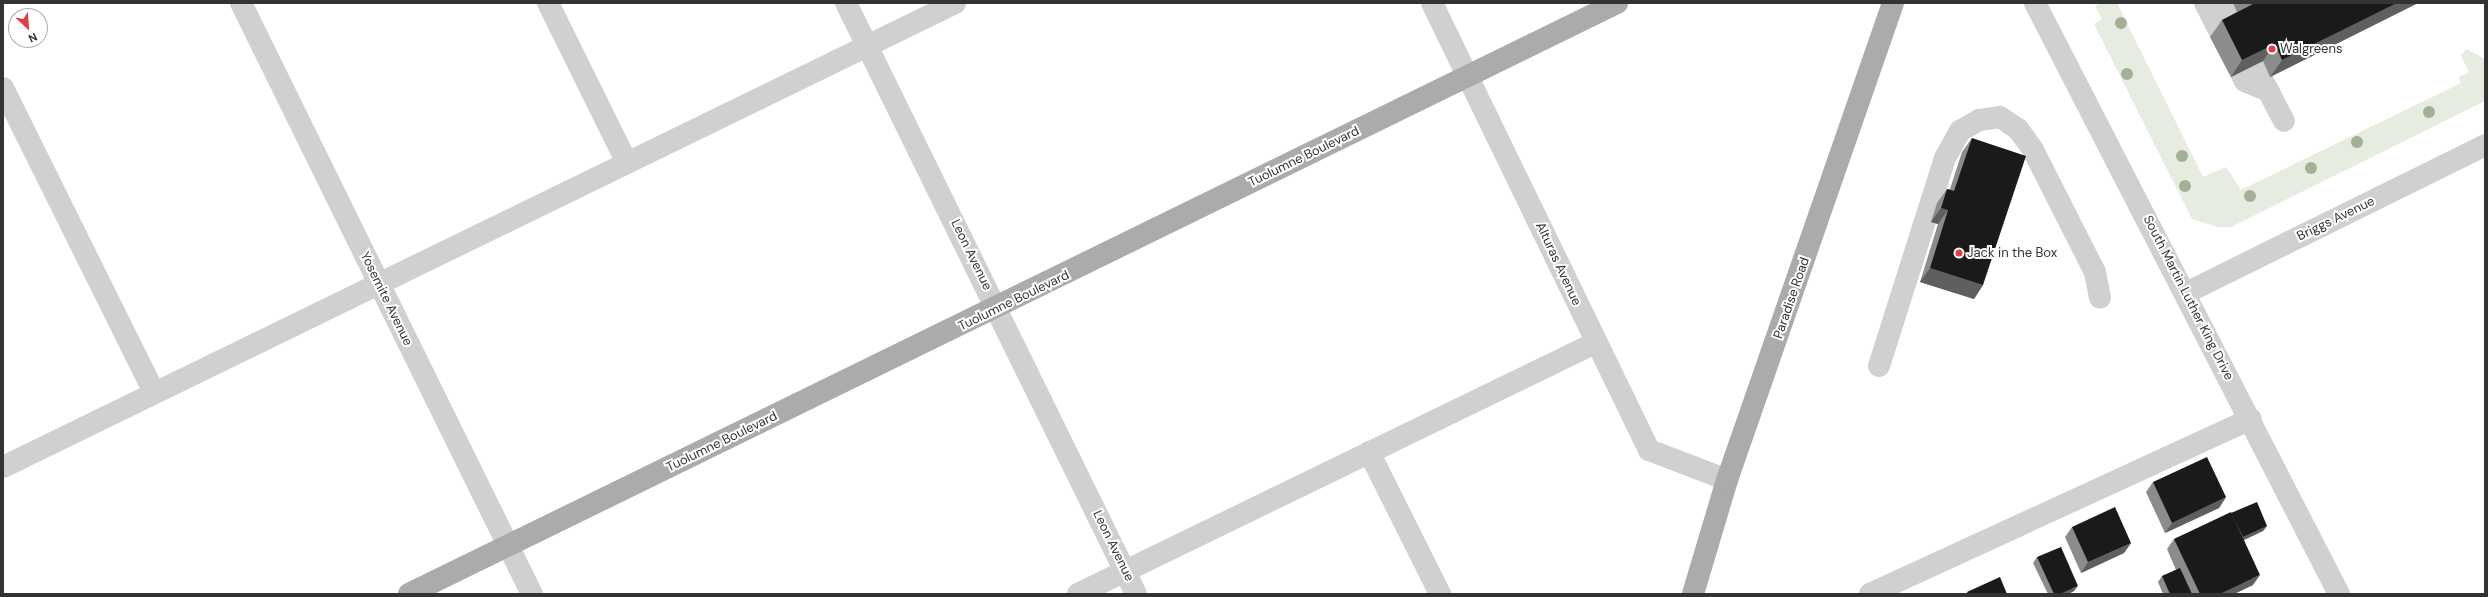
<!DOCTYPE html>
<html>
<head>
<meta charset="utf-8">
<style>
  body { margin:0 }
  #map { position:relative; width:2488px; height:597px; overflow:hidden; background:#fff; font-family:"DM Sans",sans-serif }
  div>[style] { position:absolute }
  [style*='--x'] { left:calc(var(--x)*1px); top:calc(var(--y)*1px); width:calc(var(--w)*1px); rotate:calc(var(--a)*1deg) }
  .green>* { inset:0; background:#e6ecdf }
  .minor>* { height:22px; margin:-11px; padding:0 11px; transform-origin:11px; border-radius:11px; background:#d0d0d0 }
  .major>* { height:22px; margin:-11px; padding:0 11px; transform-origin:11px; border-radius:11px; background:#ababab }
  .trees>* { width:12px; height:12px; margin:-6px; border-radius:50%; background:#a2b095 }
  .wall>* { inset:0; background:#8c8c8c }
  .shaded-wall>* { inset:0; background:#5f5f5f }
  .building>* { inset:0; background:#1a1a1a }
  .dots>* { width:11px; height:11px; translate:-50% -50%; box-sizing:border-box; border:2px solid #fff; border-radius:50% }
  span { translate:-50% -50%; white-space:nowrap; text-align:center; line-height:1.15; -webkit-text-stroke:4px #fff; paint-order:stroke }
  .poi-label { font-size:13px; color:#333 }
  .left { translate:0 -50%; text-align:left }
  .street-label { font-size:13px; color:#333 }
  .frame { position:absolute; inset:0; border:4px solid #333; pointer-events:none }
  .north { position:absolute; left:8px; top:8px; width:40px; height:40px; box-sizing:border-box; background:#fff; border:1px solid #adadad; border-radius:50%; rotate:154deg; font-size:11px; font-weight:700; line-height:16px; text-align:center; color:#333 }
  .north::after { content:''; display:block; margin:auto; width:14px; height:18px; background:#e63946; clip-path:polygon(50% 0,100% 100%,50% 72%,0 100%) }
</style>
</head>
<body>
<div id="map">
  <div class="green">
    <i style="clip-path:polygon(2102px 3px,2117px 3px,2203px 177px,2226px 167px,2241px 190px,2461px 83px,2459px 77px,2469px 72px,2461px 56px,2466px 49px,2485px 59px,2485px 101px,2231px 227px,2217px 227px,2192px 219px,2094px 24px,2102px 19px,2095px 6px)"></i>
  </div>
  <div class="minor">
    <i style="--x:241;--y:3;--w:659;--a:63.79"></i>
    <i style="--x:548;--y:3;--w:178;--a:63.7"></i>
    <i style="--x:846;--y:3;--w:658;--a:63.86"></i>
    <i style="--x:1432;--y:3;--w:497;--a:64.1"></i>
    <i style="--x:1649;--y:450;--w:84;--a:21"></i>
    <i style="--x:2035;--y:3;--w:665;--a:62.78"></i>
    <i style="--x:2205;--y:3;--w:88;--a:62.9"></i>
    <i style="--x:2245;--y:81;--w:26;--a:23"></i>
    <i style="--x:2222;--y:3;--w:133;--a:62.3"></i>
    <i style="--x:3;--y:88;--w:339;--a:63.6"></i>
    <i style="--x:2186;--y:293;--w:334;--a:-26.3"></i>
    <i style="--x:1879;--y:366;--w:218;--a:-72.4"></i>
    <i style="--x:1945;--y:158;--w:31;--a:-61"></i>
    <i style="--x:1960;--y:131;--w:22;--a:-30"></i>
    <i style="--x:1979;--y:120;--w:21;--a:-8"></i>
    <i style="--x:2000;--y:117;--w:22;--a:34"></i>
    <i style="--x:2018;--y:129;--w:26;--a:54"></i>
    <i style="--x:2033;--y:150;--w:137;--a:63.1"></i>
    <i style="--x:2095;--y:272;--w:26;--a:79"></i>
    <i style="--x:1369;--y:452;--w:159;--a:63.4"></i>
    <i style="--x:3;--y:467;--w:1059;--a:-25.98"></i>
    <i style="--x:1078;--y:594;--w:575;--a:-25.9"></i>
    <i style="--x:1870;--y:594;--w:419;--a:-24.7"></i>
  </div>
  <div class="major">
    <i style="--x:409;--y:594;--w:1345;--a:-26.07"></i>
    <i style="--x:1693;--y:594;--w:119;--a:-73.4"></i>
    <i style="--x:1727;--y:480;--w:505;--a:-70.81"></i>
  </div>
  <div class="trees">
    <i style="left:2121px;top:23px"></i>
    <i style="left:2127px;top:74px"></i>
    <i style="left:2429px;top:112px"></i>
    <i style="left:2357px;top:142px"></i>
    <i style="left:2182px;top:156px"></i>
    <i style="left:2311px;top:168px"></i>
    <i style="left:2185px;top:186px"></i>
    <i style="left:2250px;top:196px"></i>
  </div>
  <div class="wall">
    <i style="clip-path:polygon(2233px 3px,2418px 3px,2270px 77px,2263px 61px,2231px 77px,2210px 37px,2222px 20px,2237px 12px)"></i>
    <i style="clip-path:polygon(1972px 138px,1983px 285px,1974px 299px,1920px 282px,1938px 224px,1931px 222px,1937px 203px,1947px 189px,1950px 189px,1962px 152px)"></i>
    <i style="clip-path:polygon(2153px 482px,2226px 497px,2219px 508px,2165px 533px,2146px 492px)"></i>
    <i style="clip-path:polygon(2231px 513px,2267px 526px,2263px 531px,2244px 540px,2253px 585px,2234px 594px,2163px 594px,2158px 582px,2162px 576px,2176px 570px,2167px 549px,2174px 539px)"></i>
    <i style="clip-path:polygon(2072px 527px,2131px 543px,2124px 553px,2081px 573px,2065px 537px)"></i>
    <i style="clip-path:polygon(2037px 557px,2074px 591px,2068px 594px,2048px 594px,2033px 563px)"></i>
  </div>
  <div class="shaded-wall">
    <i style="clip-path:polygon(2397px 3px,2418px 3px,2270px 77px,2282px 60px)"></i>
    <i style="clip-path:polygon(2275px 44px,2263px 61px,2231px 77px,2242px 60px)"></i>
    <i style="clip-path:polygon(1941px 208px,1948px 210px,1938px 224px,1931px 222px)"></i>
    <i style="clip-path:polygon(1930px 268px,1983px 285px,1974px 299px,1920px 282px)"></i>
    <i style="clip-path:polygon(2226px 497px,2219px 508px,2165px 533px,2172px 523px)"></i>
    <i style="clip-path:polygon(2267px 526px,2263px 531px,2235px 544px,2239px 539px)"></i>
    <i style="clip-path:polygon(2131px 543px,2124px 553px,2081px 573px,2088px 562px)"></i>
    <i style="clip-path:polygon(2260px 575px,2253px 585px,2234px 594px,2220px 594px)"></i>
    <i style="clip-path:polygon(2078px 586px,2074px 591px,2068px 594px,2060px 594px)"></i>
  </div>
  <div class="building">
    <i style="clip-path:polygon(2252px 3px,2397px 3px,2282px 60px,2275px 44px,2242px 60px,2222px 20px,2253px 4px)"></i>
    <i style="clip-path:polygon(1972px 138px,2026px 156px,1983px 285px,1930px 268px,1948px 210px,1941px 208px,1947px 189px,1954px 191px)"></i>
    <i style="clip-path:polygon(2207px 457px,2226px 497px,2172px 523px,2153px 482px)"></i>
    <i style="clip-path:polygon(2257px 502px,2267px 526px,2243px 537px,2231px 513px)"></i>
    <i style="clip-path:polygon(2115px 507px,2131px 543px,2088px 562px,2072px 527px)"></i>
    <i style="clip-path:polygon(2231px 512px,2260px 575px,2220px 594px,2200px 594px,2174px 539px)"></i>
    <i style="clip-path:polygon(2061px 547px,2078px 586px,2060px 594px,2054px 594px,2037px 557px)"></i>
    <i style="clip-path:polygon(2180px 568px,2192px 594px,2170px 594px,2162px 576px)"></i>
    <i style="clip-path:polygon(2000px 577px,2007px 594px,1968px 594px,1967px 592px)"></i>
  </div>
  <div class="dots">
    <i style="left:2272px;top:49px;background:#e63946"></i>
    <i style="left:1959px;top:253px;background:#e63946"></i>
  </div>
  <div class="poi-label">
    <span class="left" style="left:2280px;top:49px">Walgreens</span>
    <span class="left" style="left:1967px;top:253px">Jack in the Box</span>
  </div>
  <div class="street-label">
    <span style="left:1304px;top:157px;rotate:-26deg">Tuolumne Boulevard</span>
    <span style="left:2336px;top:219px;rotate:-26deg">Briggs Avenue</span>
    <span style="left:971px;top:255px;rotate:64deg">Leon Avenue</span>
    <span style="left:1558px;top:264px;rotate:65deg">Alturas Avenue</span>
    <span style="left:1792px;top:298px;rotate:-71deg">Paradise Road</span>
    <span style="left:2188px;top:298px;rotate:63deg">South Martin Luther King Drive</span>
    <span style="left:386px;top:299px;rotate:64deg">Yosemite Avenue</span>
    <span style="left:1014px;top:301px;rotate:-26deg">Tuolumne Boulevard</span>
    <span style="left:722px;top:442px;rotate:-26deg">Tuolumne Boulevard</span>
    <span style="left:1113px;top:546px;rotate:64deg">Leon Avenue</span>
  </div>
  <div class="frame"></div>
  <div class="north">N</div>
</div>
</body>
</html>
